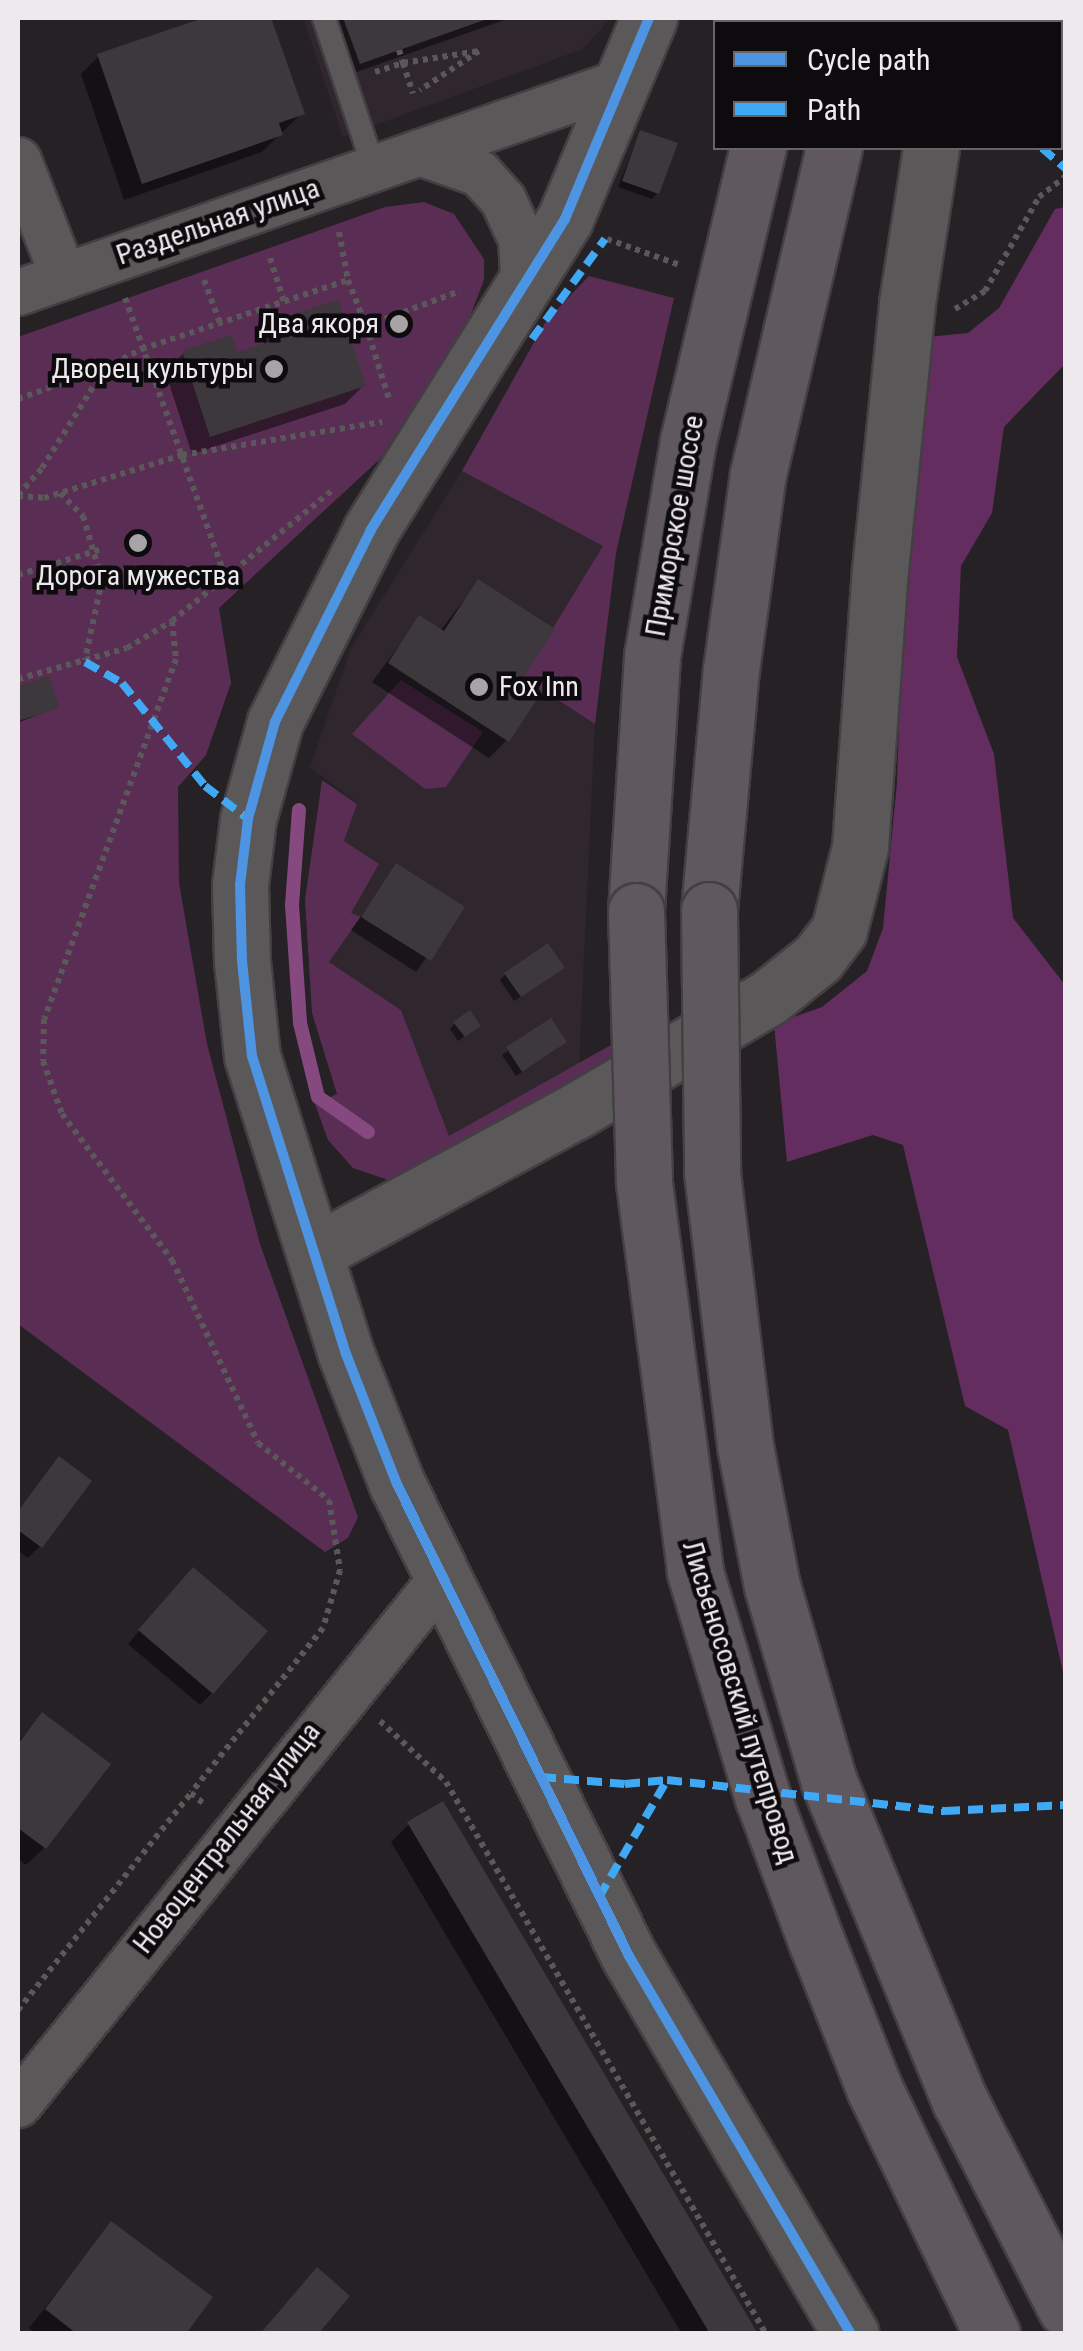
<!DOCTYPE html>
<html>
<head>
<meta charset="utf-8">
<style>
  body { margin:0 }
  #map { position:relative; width:1083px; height:2351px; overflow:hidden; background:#252124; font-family:"Roboto Condensed",sans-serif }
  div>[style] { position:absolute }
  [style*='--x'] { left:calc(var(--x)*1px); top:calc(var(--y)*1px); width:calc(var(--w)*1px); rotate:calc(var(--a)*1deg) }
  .built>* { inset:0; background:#30262e }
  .green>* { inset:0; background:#5a2d55 }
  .forest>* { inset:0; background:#632d5f }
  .shadow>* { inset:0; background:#0007 }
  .stream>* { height:14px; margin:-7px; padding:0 7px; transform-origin:7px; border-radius:7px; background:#85497f }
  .building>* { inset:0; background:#3c383b }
  .path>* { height:6px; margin-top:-3px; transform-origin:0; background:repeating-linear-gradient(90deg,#5b585a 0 5px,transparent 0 10px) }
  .roads { filter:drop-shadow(2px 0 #433f42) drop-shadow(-2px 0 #433f42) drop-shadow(0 2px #433f42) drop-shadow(0 -2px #433f42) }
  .lane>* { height:22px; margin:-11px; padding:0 11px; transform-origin:11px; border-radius:11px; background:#5b585a }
  .street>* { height:45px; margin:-22.5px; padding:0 22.5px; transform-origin:22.5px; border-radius:22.5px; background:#5b585a }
  .secondary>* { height:55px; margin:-27.5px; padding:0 27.5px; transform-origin:27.5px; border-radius:27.5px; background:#5b585a }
  .primary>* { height:55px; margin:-27.5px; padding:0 27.5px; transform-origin:27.5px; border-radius:27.5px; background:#60585f }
  .bridges { filter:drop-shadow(2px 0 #433f42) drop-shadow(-2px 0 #433f42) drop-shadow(0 2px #433f42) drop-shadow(0 -2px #433f42) }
  .primary-bridge>* { height:55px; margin:-27.5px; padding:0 27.5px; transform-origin:27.5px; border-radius:27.5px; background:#60585f }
  .quiet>* { height:8px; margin-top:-4px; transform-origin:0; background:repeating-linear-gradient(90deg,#3fa9f5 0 15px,transparent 0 23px) }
  .cycleway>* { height:10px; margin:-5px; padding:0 5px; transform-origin:5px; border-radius:5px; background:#4d94e3 }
  .dots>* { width:28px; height:28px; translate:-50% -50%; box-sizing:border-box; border:5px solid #0d0b0d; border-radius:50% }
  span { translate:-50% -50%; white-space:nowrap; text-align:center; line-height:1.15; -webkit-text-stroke:9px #0d0b0d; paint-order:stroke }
  .street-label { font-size:28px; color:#ede9ed }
  .poi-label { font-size:28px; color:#ede9ed }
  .right { translate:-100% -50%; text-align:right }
  .left { translate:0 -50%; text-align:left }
  .frame { position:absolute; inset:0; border:20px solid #ede9ed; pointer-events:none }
  .legend { position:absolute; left:713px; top:20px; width:350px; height:130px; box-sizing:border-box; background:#0d0b0d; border:2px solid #676467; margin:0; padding:12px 18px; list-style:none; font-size:30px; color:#ede9ed }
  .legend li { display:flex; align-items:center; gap:20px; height:50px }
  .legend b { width:50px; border:2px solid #676467 }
</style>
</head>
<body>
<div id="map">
  <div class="built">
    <i style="clip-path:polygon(303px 18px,611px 18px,583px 49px,343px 137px)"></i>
    <i style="clip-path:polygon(462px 471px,604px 546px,523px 677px,595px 724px,579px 1065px,449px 1137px,401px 1010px,329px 962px,361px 918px,351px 914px,344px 841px,357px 803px,310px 767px,351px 648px)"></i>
  </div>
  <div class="green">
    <i style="clip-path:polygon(424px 202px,454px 214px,484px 259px,484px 280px,467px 324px,380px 459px,219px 608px,231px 683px,206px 755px,178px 787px,179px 883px,207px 1044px,260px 1244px,358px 1517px,348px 1538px,325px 1552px,18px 1324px,18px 337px,385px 207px)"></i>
    <i style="clip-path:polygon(589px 276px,674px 298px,616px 553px,595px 724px,523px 677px,603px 546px,462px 471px,546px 321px)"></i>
    <i style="clip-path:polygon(401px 680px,483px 732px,446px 787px,425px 789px,352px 734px)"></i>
    <i style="clip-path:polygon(322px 780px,357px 804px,344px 841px,379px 864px,351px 913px,361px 917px,329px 962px,401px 1010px,449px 1136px,618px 1041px,620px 1067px,394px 1182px,353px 1168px,328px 1140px,315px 1104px,337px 1094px,312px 1013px,305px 900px)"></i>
  </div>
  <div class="forest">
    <i style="clip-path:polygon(1065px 207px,1065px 364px,1004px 427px,992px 513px,961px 566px,957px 657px,994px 754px,1013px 918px,1065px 985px,1065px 1681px,1008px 1430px,965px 1406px,903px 1145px,873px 1135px,787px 1162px,774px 1024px,822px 1007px,867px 971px,883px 928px,897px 782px,907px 497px,927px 337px,968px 333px,999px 308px,1055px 209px)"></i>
  </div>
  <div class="shadow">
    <i style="clip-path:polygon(211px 18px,269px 18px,302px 113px,262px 152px,124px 200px,81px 74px,99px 56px)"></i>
    <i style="clip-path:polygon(328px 18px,510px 18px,348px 75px)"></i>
    <i style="clip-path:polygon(640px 133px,657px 193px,652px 199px,618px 187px)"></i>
    <i style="clip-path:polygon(281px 321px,363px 386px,345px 404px,192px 454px,165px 371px,183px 354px,235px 356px,265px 346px,263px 339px)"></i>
    <i style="clip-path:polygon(478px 582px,520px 678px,507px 740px,489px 758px,372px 682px,420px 618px,440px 631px)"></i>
    <i style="clip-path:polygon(48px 679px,56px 707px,18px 723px,18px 689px)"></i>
    <i style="clip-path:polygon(397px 866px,462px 908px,416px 972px,351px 930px)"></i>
    <i style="clip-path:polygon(556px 973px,514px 1001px,500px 980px,505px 975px)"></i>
    <i style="clip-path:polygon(550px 1021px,558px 1048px,516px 1076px,502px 1055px)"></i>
    <i style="clip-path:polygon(455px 1023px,473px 1031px,458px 1041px,450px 1029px)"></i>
    <i style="clip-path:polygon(59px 1460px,40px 1546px,28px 1558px,18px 1551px,18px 1511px)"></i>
    <i style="clip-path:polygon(181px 1582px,212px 1693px,200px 1705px,128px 1644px)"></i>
    <i style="clip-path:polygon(42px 1715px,44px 1848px,26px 1865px,18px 1859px,18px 1742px)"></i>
    <i style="clip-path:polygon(409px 1824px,755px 2334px,682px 2334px,391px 1842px)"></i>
    <i style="clip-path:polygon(111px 2224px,183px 2334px,36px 2334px,29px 2328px)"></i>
  </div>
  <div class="stream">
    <i style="--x:299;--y:810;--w:95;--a:94.2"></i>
    <i style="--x:292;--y:905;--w:118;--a:86.1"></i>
    <i style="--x:300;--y:1023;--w:76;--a:76.3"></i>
    <i style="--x:318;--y:1097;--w:61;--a:35"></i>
  </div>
  <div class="building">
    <i style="clip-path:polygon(203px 18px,271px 18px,305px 114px,279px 123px,283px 135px,142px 184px,97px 54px)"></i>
    <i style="clip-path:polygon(343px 18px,490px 18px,360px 64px)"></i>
    <i style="clip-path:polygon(640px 130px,678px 143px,659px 194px,622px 181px)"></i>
    <i style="clip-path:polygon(338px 300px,366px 386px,210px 437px,182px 351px,231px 335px,237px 352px,285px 337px,279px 319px)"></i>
    <i style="clip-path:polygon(478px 579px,555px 629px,523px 677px,543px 690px,509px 742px,388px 663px,419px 615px,444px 631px)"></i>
    <i style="clip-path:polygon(49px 676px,59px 708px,18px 721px,18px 686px)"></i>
    <i style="clip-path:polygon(396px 863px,465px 907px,431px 961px,361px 917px)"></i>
    <i style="clip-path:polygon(548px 943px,565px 968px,521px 997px,504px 973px)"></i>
    <i style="clip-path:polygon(470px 1010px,481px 1026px,465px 1037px,453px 1022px)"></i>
    <i style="clip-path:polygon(551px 1018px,567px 1042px,522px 1072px,506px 1047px)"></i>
    <i style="clip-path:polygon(59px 1456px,92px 1481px,42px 1548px,18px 1530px,18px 1511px)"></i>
    <i style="clip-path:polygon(193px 1567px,268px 1631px,213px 1694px,138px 1630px)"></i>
    <i style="clip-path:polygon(42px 1712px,111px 1764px,46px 1849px,18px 1828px,18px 1744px)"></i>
    <i style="clip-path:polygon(443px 1801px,758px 2334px,710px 2334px,407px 1822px)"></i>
    <i style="clip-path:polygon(111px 2221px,213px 2297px,186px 2334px,77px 2334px,45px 2309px)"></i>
    <i style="clip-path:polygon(317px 2267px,350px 2296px,318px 2334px,260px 2334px)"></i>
  </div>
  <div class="path">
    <i style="--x:399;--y:50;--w:14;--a:73"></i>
    <i style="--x:403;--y:63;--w:77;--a:-9"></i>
    <i style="--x:479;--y:51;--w:71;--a:146.5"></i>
    <i style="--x:375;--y:72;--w:29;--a:-18"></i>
    <i style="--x:403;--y:63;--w:32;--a:72"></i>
    <i style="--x:339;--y:232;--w:49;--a:79.4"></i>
    <i style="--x:607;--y:239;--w:77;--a:19.6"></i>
    <i style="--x:270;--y:258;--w:46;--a:72.3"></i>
    <i style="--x:204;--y:280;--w:46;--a:69.6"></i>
    <i style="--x:125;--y:298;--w:299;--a:70.2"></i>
    <i style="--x:955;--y:309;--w:35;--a:-31"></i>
    <i style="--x:985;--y:291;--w:108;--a:-60.1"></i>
    <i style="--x:1039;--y:197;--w:34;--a:-38"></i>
    <i style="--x:366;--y:326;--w:80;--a:72.5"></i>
    <i style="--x:18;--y:399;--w:91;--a:-19.8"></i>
    <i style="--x:60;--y:493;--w:33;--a:45"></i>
    <i style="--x:83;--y:516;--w:67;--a:73.5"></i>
    <i style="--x:102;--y:580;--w:82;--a:102"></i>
    <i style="--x:18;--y:495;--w:36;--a:-48"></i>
    <i style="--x:42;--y:468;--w:118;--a:-57.8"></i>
    <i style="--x:105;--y:368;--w:42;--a:-27.2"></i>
    <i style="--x:142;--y:349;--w:217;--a:-18.5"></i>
    <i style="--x:348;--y:280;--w:49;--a:68.6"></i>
    <i style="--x:366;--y:326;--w:100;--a:-20.4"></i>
    <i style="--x:18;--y:496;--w:26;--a:4"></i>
    <i style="--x:44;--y:498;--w:145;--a:-17.3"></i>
    <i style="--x:182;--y:455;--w:203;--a:-9.4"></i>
    <i style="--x:18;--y:575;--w:85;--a:-17.2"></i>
    <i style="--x:172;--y:621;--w:38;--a:84"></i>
    <i style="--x:176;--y:659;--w:383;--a:110.1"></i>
    <i style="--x:44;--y:1019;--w:42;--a:91.4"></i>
    <i style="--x:43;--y:1061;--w:56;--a:70.3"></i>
    <i style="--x:62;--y:1114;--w:183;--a:53"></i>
    <i style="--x:172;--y:1260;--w:202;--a:64.8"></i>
    <i style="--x:258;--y:1443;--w:91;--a:38.8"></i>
    <i style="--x:329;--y:1500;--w:71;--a:81.1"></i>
    <i style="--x:340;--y:1570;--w:60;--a:106.3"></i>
    <i style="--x:323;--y:1628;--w:211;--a:128.7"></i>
    <i style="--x:18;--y:679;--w:113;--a:-15.9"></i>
    <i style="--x:127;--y:648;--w:52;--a:-31"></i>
    <i style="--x:172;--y:621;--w:210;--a:-39.2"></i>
    <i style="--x:380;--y:1721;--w:90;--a:42.7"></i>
    <i style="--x:446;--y:1782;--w:638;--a:59.9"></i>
    <i style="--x:18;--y:2010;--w:278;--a:-51.4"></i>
    <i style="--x:191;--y:1793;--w:16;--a:40"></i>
  </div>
  <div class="roads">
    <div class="lane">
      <i style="--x:324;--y:18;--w:158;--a:71.6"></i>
    </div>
    <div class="street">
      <i style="--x:419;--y:152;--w:64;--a:19.3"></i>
      <i style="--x:479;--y:173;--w:36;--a:48"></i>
      <i style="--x:503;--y:200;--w:43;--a:65.2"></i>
      <i style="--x:521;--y:239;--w:50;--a:86.6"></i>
      <i style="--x:18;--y:160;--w:124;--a:68.8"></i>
      <i style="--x:18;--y:292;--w:642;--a:-19.2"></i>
      <i style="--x:18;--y:2104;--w:676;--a:-51.18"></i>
    </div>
    <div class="secondary">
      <i style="--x:649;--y:18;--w:218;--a:112.7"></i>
      <i style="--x:565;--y:219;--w:367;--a:122"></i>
      <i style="--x:371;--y:530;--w:215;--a:116.6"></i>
      <i style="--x:275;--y:722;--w:101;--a:105.6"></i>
      <i style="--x:248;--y:819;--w:66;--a:96.9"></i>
      <i style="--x:240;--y:885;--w:76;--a:88.5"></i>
      <i style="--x:242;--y:961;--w:96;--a:84"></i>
      <i style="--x:252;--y:1056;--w:312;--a:72.5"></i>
      <i style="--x:346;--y:1354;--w:140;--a:68.6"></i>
      <i style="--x:397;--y:1484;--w:526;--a:63.82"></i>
      <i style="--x:629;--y:1956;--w:438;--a:59.6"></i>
      <i style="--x:950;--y:22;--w:4;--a:-63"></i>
      <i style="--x:315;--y:1252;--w:297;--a:-28.4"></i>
      <i style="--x:576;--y:1111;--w:223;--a:-30.5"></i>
      <i style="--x:768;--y:998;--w:64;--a:-38.7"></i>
      <i style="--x:818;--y:958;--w:35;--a:-53"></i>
      <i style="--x:839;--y:930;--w:86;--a:-75.8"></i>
      <i style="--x:860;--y:847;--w:278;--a:-85.9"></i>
      <i style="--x:880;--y:570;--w:268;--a:-84.2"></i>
      <i style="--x:907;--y:303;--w:157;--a:-81.2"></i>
    </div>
    <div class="primary">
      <i style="--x:793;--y:22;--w:4;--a:-76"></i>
      <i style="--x:869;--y:22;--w:4;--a:-76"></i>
      <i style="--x:709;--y:910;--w:241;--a:-84.8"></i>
      <i style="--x:731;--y:670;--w:198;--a:-82.2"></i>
      <i style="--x:758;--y:474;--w:335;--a:-76.9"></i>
      <i style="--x:636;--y:911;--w:256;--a:-86.4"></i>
      <i style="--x:652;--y:656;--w:218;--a:-80.5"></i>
      <i style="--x:688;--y:441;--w:301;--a:-76.6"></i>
    </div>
  </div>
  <div class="bridges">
    <div class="primary-bridge">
      <i style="--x:709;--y:910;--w:263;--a:89.3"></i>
      <i style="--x:712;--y:1173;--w:275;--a:83.1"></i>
      <i style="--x:745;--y:1446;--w:143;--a:79.1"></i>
      <i style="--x:772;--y:1586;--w:204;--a:73.8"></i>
      <i style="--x:829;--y:1782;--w:345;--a:67.7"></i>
      <i style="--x:960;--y:2101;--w:233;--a:63"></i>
      <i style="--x:636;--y:911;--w:272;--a:88.3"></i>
      <i style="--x:644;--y:1183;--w:392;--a:82.5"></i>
      <i style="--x:695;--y:1572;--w:236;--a:73.3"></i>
      <i style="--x:763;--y:1798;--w:155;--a:69.6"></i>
      <i style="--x:817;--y:1943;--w:158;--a:68.5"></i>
      <i style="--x:875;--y:2090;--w:271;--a:64.4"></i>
    </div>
  </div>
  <div class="quiet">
    <i style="--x:1042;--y:148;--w:32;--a:41"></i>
    <i style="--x:532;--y:339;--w:124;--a:-53.9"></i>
    <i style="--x:85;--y:662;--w:43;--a:29.6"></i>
    <i style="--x:122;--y:683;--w:132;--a:51.1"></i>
    <i style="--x:205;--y:786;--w:54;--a:37.5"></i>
    <i style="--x:541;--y:1777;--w:84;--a:4.8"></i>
    <i style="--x:625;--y:1784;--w:42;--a:-5.4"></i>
    <i style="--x:667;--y:1780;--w:280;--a:6.4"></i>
    <i style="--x:945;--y:1811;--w:121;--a:-2.8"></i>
    <i style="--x:599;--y:1897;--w:135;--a:-59.8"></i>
  </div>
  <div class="cycleway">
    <i style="--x:649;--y:18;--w:218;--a:112.7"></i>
    <i style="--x:565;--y:219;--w:367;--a:122"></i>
    <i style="--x:371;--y:530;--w:215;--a:116.6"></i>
    <i style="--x:275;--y:722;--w:101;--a:105.6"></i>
    <i style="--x:248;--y:819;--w:66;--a:96.9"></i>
    <i style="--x:240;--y:885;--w:76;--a:88.5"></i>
    <i style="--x:242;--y:961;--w:96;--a:84"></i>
    <i style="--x:252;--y:1056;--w:312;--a:72.5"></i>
    <i style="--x:346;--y:1354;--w:140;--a:68.6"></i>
    <i style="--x:397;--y:1484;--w:526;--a:63.82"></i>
    <i style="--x:629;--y:1956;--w:438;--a:59.6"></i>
  </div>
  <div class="dots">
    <i style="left:399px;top:324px;background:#a7a3a7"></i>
    <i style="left:274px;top:369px;background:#a7a3a7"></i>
    <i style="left:138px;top:543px;background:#a7a3a7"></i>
    <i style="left:479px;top:687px;background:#a7a3a7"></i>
  </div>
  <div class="street-label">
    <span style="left:218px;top:222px;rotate:-19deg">Раздельная улица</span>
    <span style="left:675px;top:526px;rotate:-80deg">Приморское шоссе</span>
    <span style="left:740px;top:1702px;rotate:73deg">Лисьеносовский путепровод</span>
    <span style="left:227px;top:1838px;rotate:-52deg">Новоцентральная улица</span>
  </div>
  <div class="poi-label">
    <span class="right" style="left:379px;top:324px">Два якоря</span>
    <span class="right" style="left:254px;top:369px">Дворец культуры</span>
    <span style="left:138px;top:576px">Дорога мужества</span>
    <span class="left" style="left:499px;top:687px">Fox Inn</span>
  </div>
  <div class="frame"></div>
  <ul class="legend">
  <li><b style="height:12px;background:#4d94e3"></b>Cycle path</li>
  <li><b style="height:12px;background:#3fa9f5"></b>Path</li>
  </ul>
</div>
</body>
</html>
